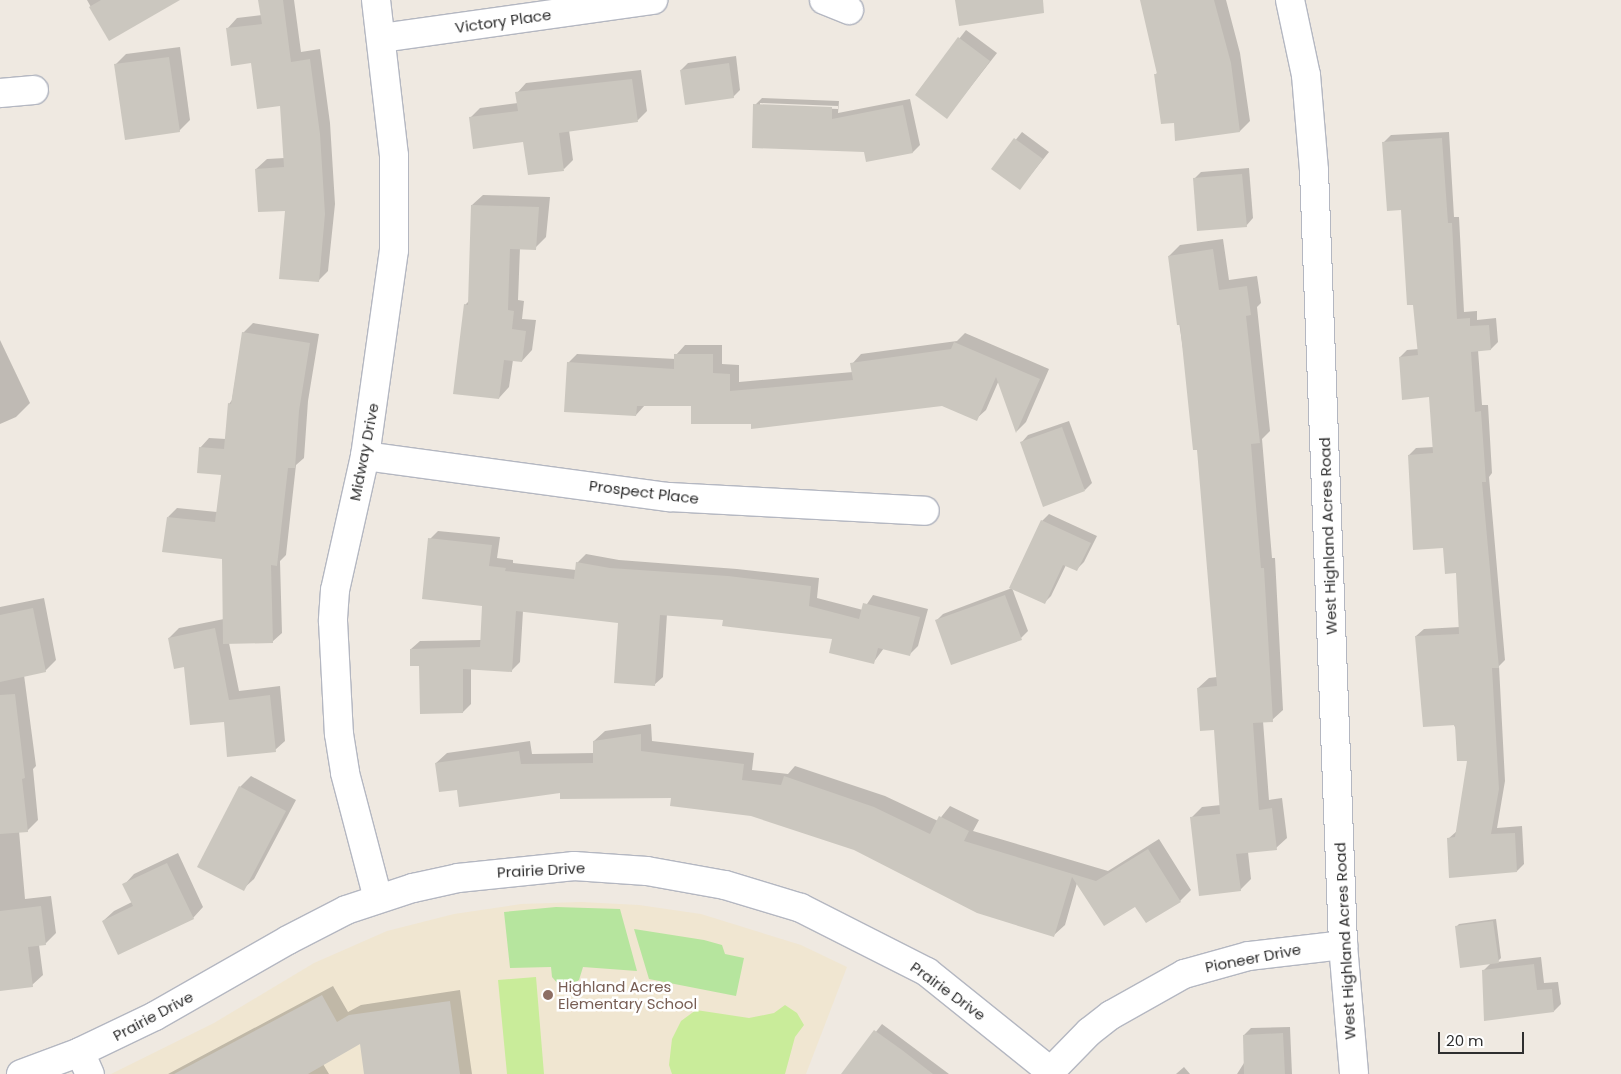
<!DOCTYPE html>
<html>
<head>
<meta charset="utf-8">
<style>
  body { margin:0 }
  #map { position:relative; width:1621px; height:1074px; overflow:hidden; background:#efe9e1; font-family:Poppins,sans-serif }
  div>[style] { position:absolute }
  [style*='--x'] { left:calc(var(--x)*1px); top:calc(var(--y)*1px); width:calc(var(--w)*1px); rotate:calc(var(--a)*1deg) }
  .education>* { inset:0; background:#f0e6d1 }
  .green>* { inset:0; background:#b6e59e }
  .pitch>* { inset:0; background:#c9ec9a }
  .shadow>* { inset:0; background:#0003 }
  .building>* { inset:0; background:#cbc7bf }
  .roads { filter:drop-shadow(1px 0 #b4b7c1) drop-shadow(-1px 0 #b4b7c1) drop-shadow(0 1px #b4b7c1) drop-shadow(0 -1px #b4b7c1) }
  .minor>* { height:28px; margin:-14px; padding:0 14px; transform-origin:14px; border-radius:14px; background:#fff }
  .dots>* { width:14px; height:14px; translate:-50% -50%; box-sizing:border-box; border:2px solid #fff; border-radius:50% }
  span { translate:-50% -50%; white-space:nowrap; text-align:center; line-height:1.15; -webkit-text-stroke:5px #fff; paint-order:stroke }
  .street-label { font-size:15px; color:#2e2e2e }
  .education-label { font-size:15px; color:#785e54 }
  .left { translate:0 -50%; text-align:left }
  .scale { position:absolute; left:1438px; top:1032px; width:86px; height:22px; box-sizing:border-box; border:2px solid #2e2e2e; border-top:0; padding-left:6px; font-size:15px; line-height:18px; white-space:nowrap; color:#2e2e2e; -webkit-text-stroke:4px #fff; paint-order:stroke }
</style>
</head>
<body>
<div id="map">
  <div class="education">
    <i style="clip-path:polygon(581px 902px,639px 905px,701px 914px,801px 945px,847px 967px,806px 1074px,111px 1074px,214px 1023px,314px 963px,387px 931px,454px 914px,521px 904px)"></i>
  </div>
  <div class="green">
    <i style="clip-path:polygon(556px 907px,620px 909px,637px 971px,583px 967px,579px 980px,572px 985px,559px 985px,552px 977px,551px 967px,510px 968px,504px 912px)"></i>
    <i style="clip-path:polygon(634px 929px,704px 940px,722px 945px,725px 954px,744px 958px,736px 996px,649px 979px)"></i>
  </div>
  <div class="pitch">
    <i style="clip-path:polygon(536px 977px,544px 1074px,507px 1074px,498px 980px)"></i>
    <i style="clip-path:polygon(785px 1005px,797px 1013px,804px 1025px,795px 1037px,785px 1074px,672px 1074px,669px 1065px,672px 1039px,681px 1021px,696px 1010px,749px 1018px,774px 1013px)"></i>
  </div>
  <div class="shadow">
    <i style="clip-path:polygon(87px 0,177px 0,109px 39px)"></i>
    <i style="clip-path:polygon(260px 0,294px 0,301px 52px,320px 49px,330px 123px,335px 204px,328px 271px,318px 281px,286px 209px,256px 169px,267px 159px,285px 158px,282px 105px,227px 29px,237px 18px,262px 15px)"></i>
    <i style="clip-path:polygon(1142px 0,1226px 0,1240px 53px,1250px 121px,1240px 131px,1175px 121px,1155px 75px,1158px 72px)"></i>
    <i style="clip-path:polygon(966px 30px,997px 53px,947px 117px,916px 94px)"></i>
    <i style="clip-path:polygon(180px 47px,190px 120px,179px 131px,115px 65px,126px 54px)"></i>
    <i style="clip-path:polygon(736px 56px,740px 90px,733px 97px,681px 70px,688px 63px)"></i>
    <i style="clip-path:polygon(641px 70px,647px 111px,638px 120px,569px 130px,573px 160px,564px 169px,524px 141px,470px 118px,480px 108px,518px 103px,517px 93px,526px 83px)"></i>
    <i style="clip-path:polygon(evenodd,762px 98px,839px 101px,838px 113px,910px 99px,920px 145px,913px 152px,865px 151px,755px 105px,762px 98px,760px 103px,838px 106px,838px 109px,760px 106px,760px 103px)"></i>
    <i style="clip-path:polygon(1022px 132px,1049px 152px,1020px 188px,993px 168px)"></i>
    <i style="clip-path:polygon(1449px 132px,1454px 217px,1459px 217px,1464px 312px,1477px 311px,1477px 320px,1496px 318px,1498px 342px,1491px 349px,1478px 350px,1482px 405px,1488px 405px,1492px 473px,1489px 477px,1505px 660px,1499px 666px,1505px 781px,1497px 828px,1522px 826px,1524px 864px,1517px 871px,1448px 839px,1457px 831px,1469px 760px,1416px 636px,1424px 629px,1460px 627px,1457px 572px,1409px 455px,1416px 448px,1434px 447px,1430px 396px,1400px 357px,1407px 350px,1419px 349px,1403px 209px,1383px 143px,1391px 135px)"></i>
    <i style="clip-path:polygon(1249px 168px,1253px 218px,1246px 226px,1194px 179px,1201px 172px)"></i>
    <i style="clip-path:polygon(483px 195px,550px 197px,546px 237px,535px 248px,520px 248px,518px 300px,524px 301px,522px 319px,536px 320px,532px 350px,522px 361px,513px 360px,509px 387px,499px 398px,465px 305px,469px 301px,472px 205px)"></i>
    <i style="clip-path:polygon(1223px 239px,1229px 280px,1257px 276px,1261px 303px,1257px 307px,1270px 431px,1262px 439px,1272px 558px,1275px 558px,1283px 710px,1272px 720px,1263px 721px,1269px 800px,1282px 798px,1287px 838px,1276px 848px,1248px 852px,1251px 879px,1240px 890px,1191px 818px,1202px 807px,1221px 805px,1215px 729px,1198px 688px,1209px 678px,1217px 677px,1198px 448px,1169px 256px,1180px 245px)"></i>
    <i style="clip-path:polygon(253px 323px,319px 334px,308px 401px,304px 458px,296px 465px,286px 555px,280px 561px,282px 633px,272px 642px,229px 643px,239px 691px,280px 686px,285px 741px,275px 750px,225px 721px,169px 638px,179px 628px,224px 619px,223px 558px,168px 517px,177px 508px,217px 512px,222px 474px,200px 448px,209px 438px,226px 439px,229px 404px,232px 400px,243px 333px)"></i>
    <i style="clip-path:polygon(965px 333px,1049px 369px,1026px 422px,1017px 431px,999px 380px,986px 410px,976px 419px,943px 405px,752px 423px,692px 405px,645px 405px,636px 415px,568px 363px,577px 354px,676px 359px,676px 355px,685px 345px,722px 345px,722px 364px,739px 365px,739px 382px,853px 372px,852px 364px,861px 354px,957px 341px)"></i>
    <i style="clip-path:polygon(0 340px,30px 403px,16px 417px,0 424px)"></i>
    <i style="clip-path:polygon(1069px 421px,1092px 483px,1085px 490px,1021px 443px,1028px 435px)"></i>
    <i style="clip-path:polygon(1049px 514px,1097px 536px,1084px 562px,1077px 569px,1066px 565px,1051px 596px,1044px 603px,1042px 521px)"></i>
    <i style="clip-path:polygon(438px 531px,500px 537px,497px 558px,513px 560px,513px 563px,576px 570px,577px 563px,586px 554px,619px 560px,737px 569px,819px 578px,817px 598px,863px 610px,873px 595px,928px 609px,918px 646px,910px 654px,884px 648px,873px 663px,834px 638px,724px 619px,667px 614px,663px 677px,654px 685px,619px 622px,523px 611px,520px 662px,511px 671px,471px 668px,471px 704px,463px 712px,411px 649px,420px 641px,481px 640px,484px 605px,430px 539px)"></i>
    <i style="clip-path:polygon(1012px 588px,1028px 631px,1021px 638px,936px 621px,943px 614px)"></i>
    <i style="clip-path:polygon(44px 598px,56px 660px,45px 671px,24px 675px,36px 766px,33px 769px,38px 820px,27px 831px,19px 831px,25px 899px,51px 896px,56px 933px,45px 944px,39px 945px,43px 975px,32px 985px,0 989px,0 607px)"></i>
    <i style="clip-path:polygon(651px 724px,652px 741px,754px 753px,752px 770px,788px 774px,795px 766px,885px 796px,938px 821px,950px 806px,979px 820px,973px 831px,1108px 871px,1159px 839px,1191px 890px,1180px 901px,1136px 905px,1077px 883px,1065px 925px,1054px 935px,854px 849px,751px 815px,672px 797px,458px 789px,436px 763px,447px 753px,530px 741px,532px 754px,595px 753px,594px 741px,605px 731px)"></i>
    <i style="clip-path:polygon(251px 776px,296px 800px,254px 879px,243px 889px,240px 787px)"></i>
    <i style="clip-path:polygon(178px 853px,203px 907px,193px 918px,103px 921px,114px 911px,132px 902px,124px 885px,134px 874px)"></i>
    <i style="clip-path:polygon(1496px 919px,1501px 958px,1497px 962px,1541px 957px,1544px 983px,1558px 982px,1561px 1004px,1554px 1011px,1484px 970px,1491px 963px,1456px 927px,1459px 924px)"></i>
    <i style="clip-path:polygon(333px 986px,348px 1012px,361px 1005px,460px 990px,472px 1074px,365px 1074px,361px 1042px,323px 1064px,329px 1074px,168px 1074px)"></i>
    <i style="clip-path:polygon(882px 1024px,949px 1074px,854px 1074px,847px 1069px)"></i>
    <i style="clip-path:polygon(1290px 1027px,1292px 1074px,1237px 1074px,1244px 1063px,1244px 1035px,1251px 1028px)"></i>
    <i style="clip-path:polygon(1184px 1067px,1190px 1074px,1176px 1074px)"></i>
  </div>
  <div class="building">
    <i style="clip-path:polygon(101px 0,180px 0,109px 41px,89px 7px)"></i>
    <i style="clip-path:polygon(258px 0,283px 0,291px 62px,310px 59px,320px 134px,325px 214px,319px 282px,279px 279px,285px 211px,258px 212px,255px 169px,284px 167px,280px 106px,257px 109px,251px 63px,231px 66px,226px 28px,262px 24px)"></i>
    <i style="clip-path:polygon(955px 0,1043px 0,1044px 13px,959px 26px)"></i>
    <i style="clip-path:polygon(1140px 0,1214px 0,1231px 63px,1240px 132px,1175px 141px,1174px 123px,1161px 124px,1154px 74px,1157px 74px)"></i>
    <i style="clip-path:polygon(958px 37px,990px 61px,947px 119px,915px 95px)"></i>
    <i style="clip-path:polygon(169px 57px,180px 132px,125px 140px,114px 64px)"></i>
    <i style="clip-path:polygon(729px 63px,734px 98px,685px 105px,680px 70px)"></i>
    <i style="clip-path:polygon(632px 79px,638px 122px,559px 133px,564px 171px,528px 175px,523px 142px,473px 149px,469px 117px,518px 111px,515px 92px)"></i>
    <i style="clip-path:polygon(753px 104px,832px 107px,832px 119px,903px 105px,913px 153px,866px 162px,864px 152px,752px 148px)"></i>
    <i style="clip-path:polygon(1014px 138px,1043px 159px,1020px 190px,991px 169px)"></i>
    <i style="clip-path:polygon(1442px 138px,1448px 223px,1452px 223px,1457px 319px,1470px 318px,1470px 326px,1489px 325px,1491px 350px,1471px 352px,1475px 412px,1481px 411px,1486px 482px,1482px 482px,1499px 668px,1492px 668px,1499px 789px,1491px 834px,1515px 833px,1517px 872px,1449px 878px,1447px 838px,1455px 837px,1467px 761px,1457px 761px,1455px 725px,1423px 727px,1415px 636px,1459px 634px,1456px 573px,1445px 574px,1443px 548px,1413px 550px,1408px 455px,1433px 453px,1429px 397px,1402px 400px,1399px 357px,1418px 355px,1413px 305px,1407px 305px,1401px 210px,1387px 211px,1382px 142px)"></i>
    <i style="clip-path:polygon(1242px 174px,1247px 227px,1197px 231px,1193px 178px)"></i>
    <i style="clip-path:polygon(471px 205px,539px 207px,536px 250px,510px 249px,508px 310px,514px 311px,512px 329px,526px 331px,522px 362px,504px 360px,499px 399px,453px 394px,464px 304px,468px 305px)"></i>
    <i style="clip-path:polygon(1213px 249px,1219px 290px,1247px 286px,1251px 315px,1246px 316px,1260px 443px,1251px 444px,1261px 568px,1264px 568px,1273px 722px,1253px 723px,1259px 810px,1272px 808px,1277px 850px,1236px 854px,1241px 891px,1199px 896px,1190px 817px,1220px 814px,1214px 730px,1200px 731px,1197px 688px,1217px 686px,1197px 450px,1193px 450px,1180px 325px,1177px 325px,1168px 256px)"></i>
    <i style="clip-path:polygon(242px 332px,310px 343px,299px 411px,295px 468px,288px 468px,277px 566px,271px 565px,273px 643px,223px 644px,222px 559px,162px 552px,167px 517px,215px 522px,221px 475px,197px 473px,199px 447px,224px 449px,228px 403px,231px 404px)"></i>
    <i style="clip-path:polygon(954px 342px,1040px 379px,1016px 433px,996px 377px,977px 421px,942px 406px,751px 429px,751px 424px,691px 424px,691px 406px,637px 406px,636px 416px,564px 412px,567px 362px,674px 369px,674px 354px,713px 354px,713px 373px,730px 374px,730px 391px,853px 380px,850px 363px,951px 349px)"></i>
    <i style="clip-path:polygon(1062px 427px,1085px 491px,1043px 507px,1020px 442px)"></i>
    <i style="clip-path:polygon(1041px 520px,1091px 543px,1077px 571px,1063px 565px,1045px 604px,1009px 588px)"></i>
    <i style="clip-path:polygon(428px 538px,492px 545px,489px 566px,506px 568px,505px 571px,574px 579px,576px 562px,610px 568px,728px 576px,811px 586px,809px 606px,859px 619px,863px 603px,920px 617px,910px 656px,878px 648px,874px 664px,829px 653px,832px 639px,722px 626px,723px 620px,660px 615px,655px 686px,614px 683px,618px 623px,516px 611px,512px 672px,463px 669px,463px 713px,420px 714px,419px 666px,410px 666px,410px 649px,480px 647px,482px 606px,422px 599px)"></i>
    <i style="clip-path:polygon(1005px 595px,1022px 640px,951px 665px,935px 620px)"></i>
    <i style="clip-path:polygon(33px 608px,46px 672px,0 682px,0 615px)"></i>
    <i style="clip-path:polygon(215px 628px,229px 700px,270px 695px,276px 752px,227px 757px,224px 722px,190px 725px,184px 667px,174px 669px,168px 638px)"></i>
    <i style="clip-path:polygon(15px 694px,25px 778px,22px 779px,28px 832px,0 834px,0 695px)"></i>
    <i style="clip-path:polygon(641px 734px,641px 751px,744px 764px,742px 780px,781px 785px,784px 776px,874px 807px,930px 834px,939px 816px,969px 831px,964px 841px,1096px 881px,1148px 849px,1181px 902px,1146px 923px,1135px 907px,1104px 926px,1072px 877px,1054px 937px,977px 913px,854px 850px,751px 816px,670px 806px,671px 798px,560px 799px,560px 793px,459px 807px,457px 790px,439px 792px,435px 763px,519px 751px,521px 764px,593px 763px,593px 741px)"></i>
    <i style="clip-path:polygon(239px 786px,286px 811px,244px 891px,197px 867px)"></i>
    <i style="clip-path:polygon(167px 863px,194px 919px,118px 955px,102px 921px,133px 906px,122px 884px)"></i>
    <i style="clip-path:polygon(41px 906px,46px 945px,28px 947px,33px 987px,0 991px,0 911px)"></i>
    <i style="clip-path:polygon(1493px 921px,1499px 963px,1460px 968px,1455px 926px)"></i>
    <i style="clip-path:polygon(1534px 964px,1537px 990px,1552px 989px,1554px 1012px,1484px 1021px,1482px 970px)"></i>
    <i style="clip-path:polygon(322px 995px,337px 1022px,349px 1015px,450px 1001px,460px 1074px,364px 1074px,360px 1044px,308px 1074px,174px 1074px)"></i>
    <i style="clip-path:polygon(874px 1030px,902px 1050px,933px 1074px,841px 1074px)"></i>
    <i style="clip-path:polygon(1283px 1033px,1285px 1074px,1244px 1074px,1243px 1035px)"></i>
  </div>
  <div class="roads">
    <div class="minor">
      <i style="--x:376;--y:0;--w:157;--a:83.4"></i>
      <i style="--x:394;--y:156;--w:94;--a:90"></i>
      <i style="--x:394;--y:250;--w:208;--a:98"></i>
      <i style="--x:365;--y:456;--w:137;--a:102.6"></i>
      <i style="--x:335;--y:590;--w:31;--a:94"></i>
      <i style="--x:333;--y:621;--w:113;--a:87"></i>
      <i style="--x:339;--y:734;--w:39;--a:81"></i>
      <i style="--x:345;--y:773;--w:130;--a:75.3"></i>
      <i style="--x:824;--y:0;--w:27;--a:22"></i>
      <i style="--x:1290;--y:0;--w:77;--a:78"></i>
      <i style="--x:1306;--y:75;--w:96;--a:85.2"></i>
      <i style="--x:1314;--y:171;--w:775;--a:87.85"></i>
      <i style="--x:1343;--y:945;--w:129;--a:85.1"></i>
      <i style="--x:382;--y:38;--w:274;--a:-8"></i>
      <i style="--x:0;--y:93;--w:34;--a:-5"></i>
      <i style="--x:365;--y:456;--w:307;--a:7.7"></i>
      <i style="--x:669;--y:497;--w:256;--a:3.1"></i>
      <i style="--x:80;--y:1052;--w:24;--a:66"></i>
      <i style="--x:21;--y:1074;--w:63;--a:-20.4"></i>
      <i style="--x:80;--y:1052;--w:83;--a:-25.6"></i>
      <i style="--x:155;--y:1016;--w:153;--a:-29.7"></i>
      <i style="--x:288;--y:940;--w:65;--a:-27.3"></i>
      <i style="--x:346;--y:910;--w:71;--a:-18.2"></i>
      <i style="--x:413;--y:888;--w:46;--a:-12.5"></i>
      <i style="--x:458;--y:878;--w:117;--a:-5.9"></i>
      <i style="--x:574;--y:866;--w:73;--a:3.9"></i>
      <i style="--x:647;--y:871;--w:79;--a:10.2"></i>
      <i style="--x:725;--y:885;--w:79;--a:16.8"></i>
      <i style="--x:801;--y:908;--w:141;--a:26.9"></i>
      <i style="--x:927;--y:972;--w:158;--a:38.8"></i>
      <i style="--x:1048;--y:1074;--w:59;--a:-45.7"></i>
      <i style="--x:1089;--y:1032;--w:28;--a:-38"></i>
      <i style="--x:1111;--y:1015;--w:84;--a:-29.3"></i>
      <i style="--x:1184;--y:974;--w:67;--a:-15.5"></i>
      <i style="--x:1249;--y:956;--w:95;--a:-6.7"></i>
    </div>
  </div>
  <div class="dots">
    <i style="left:548px;top:995px;background:#8d6e63"></i>
  </div>
  <div class="street-label">
    <span style="left:503px;top:21px;rotate:-8deg">Victory Place</span>
    <span style="left:364px;top:452px;rotate:-79deg">Midway Drive</span>
    <span style="left:644px;top:492px;rotate:7deg">Prospect Place</span>
    <span style="left:1328px;top:536px;rotate:-92deg">West Highland Acres Road</span>
    <span style="left:541px;top:870px;rotate:-3deg">Prairie Drive</span>
    <span style="left:1345px;top:941px;rotate:-93deg">West Highland Acres Road</span>
    <span style="left:1253px;top:958px;rotate:-11deg">Pioneer Drive</span>
    <span style="left:948px;top:991px;rotate:36deg">Prairie Drive</span>
    <span style="left:153px;top:1016px;rotate:-28deg">Prairie Drive</span>
  </div>
  <div class="education-label">
    <span class="left" style="left:558px;top:995px">Highland Acres<br>Elementary School</span>
  </div>
  <div class="scale">20 m</div>
</div>
</body>
</html>
